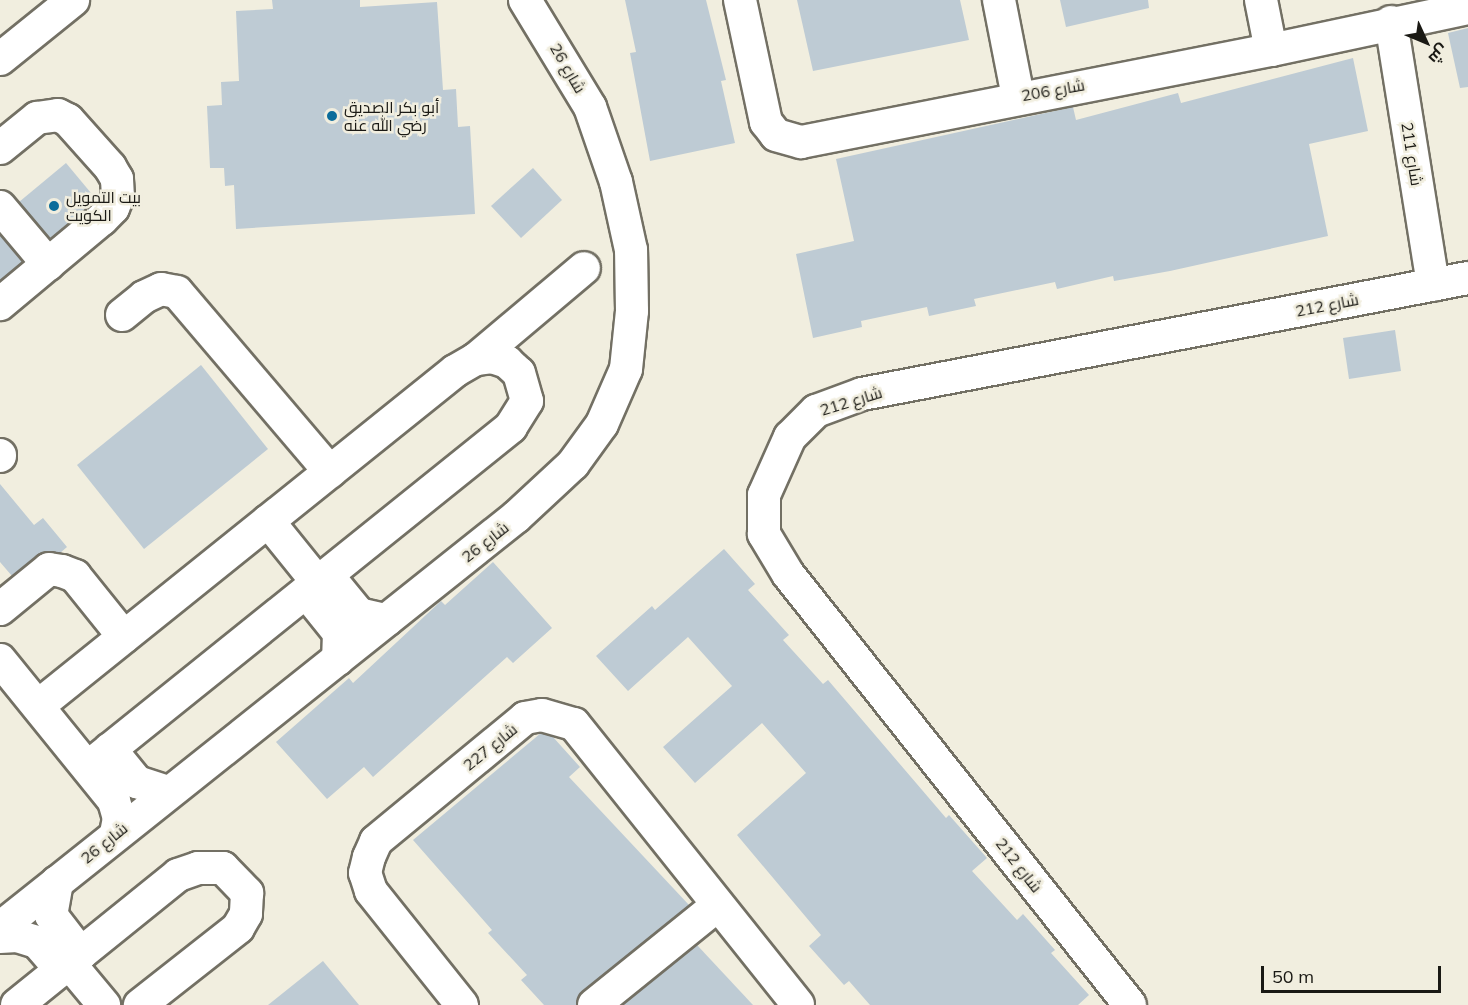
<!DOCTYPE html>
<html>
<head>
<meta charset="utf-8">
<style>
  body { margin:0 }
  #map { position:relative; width:1468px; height:1005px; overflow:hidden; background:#f1eedf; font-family:Mulish,Cairo,sans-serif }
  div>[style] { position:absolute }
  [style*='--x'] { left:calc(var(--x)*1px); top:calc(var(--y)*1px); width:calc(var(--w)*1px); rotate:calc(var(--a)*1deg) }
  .building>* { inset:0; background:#becbd4 }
  .roads { filter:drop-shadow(2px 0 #737064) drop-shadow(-2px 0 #737064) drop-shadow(0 2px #737064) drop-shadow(0 -2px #737064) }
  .minor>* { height:32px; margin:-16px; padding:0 16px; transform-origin:16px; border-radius:16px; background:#fff }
  .dots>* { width:16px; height:16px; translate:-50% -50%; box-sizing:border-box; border:3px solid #f1eedf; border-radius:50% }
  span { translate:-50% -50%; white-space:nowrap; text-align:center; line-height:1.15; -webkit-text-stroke:5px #f1eedf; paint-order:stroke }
  .street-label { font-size:16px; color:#1a1914 }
  .poi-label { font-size:16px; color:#1a1914 }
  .left { translate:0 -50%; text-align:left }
  .north { position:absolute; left:1396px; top:12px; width:60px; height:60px; -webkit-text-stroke:4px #f1eedf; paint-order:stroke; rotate:134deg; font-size:16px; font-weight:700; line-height:24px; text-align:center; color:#1a1914 }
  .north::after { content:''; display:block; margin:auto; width:21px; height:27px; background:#1a1914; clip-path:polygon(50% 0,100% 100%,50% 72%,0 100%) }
  .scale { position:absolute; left:1261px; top:966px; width:180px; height:27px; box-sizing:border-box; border:3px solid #1a1914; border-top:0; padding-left:8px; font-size:18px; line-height:21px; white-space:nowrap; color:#1a1914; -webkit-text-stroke:4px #f1eedf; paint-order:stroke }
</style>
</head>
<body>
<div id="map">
  <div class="building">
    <i style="clip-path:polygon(272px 0,360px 0,360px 7px,437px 2px,443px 90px,456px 89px,458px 127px,470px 126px,475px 214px,236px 229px,234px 185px,225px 186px,224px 168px,210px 168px,207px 106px,222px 105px,221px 82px,239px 81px,236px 11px,273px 9px)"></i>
    <i style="clip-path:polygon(625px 0,706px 0,726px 80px,721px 81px,735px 143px,650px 161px,630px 53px,636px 52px)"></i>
    <i style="clip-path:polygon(797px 0,960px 0,969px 40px,813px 71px)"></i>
    <i style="clip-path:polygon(1060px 0,1148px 0,1149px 8px,1066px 27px)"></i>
    <i style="clip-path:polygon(1468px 28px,1468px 87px,1460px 88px,1448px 33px)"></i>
    <i style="clip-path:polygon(1353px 58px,1368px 131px,1309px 144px,1328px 236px,1170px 271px,1114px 281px,1113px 276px,1057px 289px,1055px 282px,974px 299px,976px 306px,929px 316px,927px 307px,861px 321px,862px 327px,813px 338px,796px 254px,854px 241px,836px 159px,1073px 107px,1076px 120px,1178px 93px,1181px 103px)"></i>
    <i style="clip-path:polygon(66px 163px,96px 199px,50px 239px,19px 202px)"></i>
    <i style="clip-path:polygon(533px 168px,562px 200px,521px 238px,491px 206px)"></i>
    <i style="clip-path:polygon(0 235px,23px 262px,0 281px)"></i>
    <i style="clip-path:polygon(1395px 330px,1401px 371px,1349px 379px,1343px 338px)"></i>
    <i style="clip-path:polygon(201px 365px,268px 449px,144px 549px,77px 465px)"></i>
    <i style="clip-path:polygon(0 484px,34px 525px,43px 518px,67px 547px,60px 553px,38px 555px,12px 576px,0 562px)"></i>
    <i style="clip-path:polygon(724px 549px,755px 584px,748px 590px,789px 635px,783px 640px,823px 684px,828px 680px,946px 818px,949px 815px,987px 858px,972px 871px,1017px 920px,1023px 914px,1055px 950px,1051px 953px,1089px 995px,1078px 1005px,870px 1005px,849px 981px,844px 985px,809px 946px,821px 935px,737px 835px,806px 773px,762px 723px,695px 783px,663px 747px,732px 686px,688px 637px,628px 691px,596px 656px,652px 606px,655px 610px)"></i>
    <i style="clip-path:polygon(493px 562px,552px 628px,513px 663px,507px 657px,373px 777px,364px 767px,327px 799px,276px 742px,349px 678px,353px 683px,441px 601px,445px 605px)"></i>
    <i style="clip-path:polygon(541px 733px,553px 737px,580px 767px,569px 777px,689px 905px,583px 991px,576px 1005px,544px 1005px,521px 980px,527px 975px,488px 933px,492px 930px,413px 840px)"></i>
    <i style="clip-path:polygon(697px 945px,753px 1005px,623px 1005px)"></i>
    <i style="clip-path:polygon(323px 961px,359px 1005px,268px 1005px)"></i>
  </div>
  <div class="roads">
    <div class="minor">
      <i style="--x:740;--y:0;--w:125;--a:78"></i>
      <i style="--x:766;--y:122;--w:16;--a:52"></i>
      <i style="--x:776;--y:135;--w:26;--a:16"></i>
      <i style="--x:801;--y:142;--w:479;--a:-11.1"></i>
      <i style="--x:1271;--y:50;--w:201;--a:-12"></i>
      <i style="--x:999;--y:0;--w:99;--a:78.9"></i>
      <i style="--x:1261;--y:0;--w:51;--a:78.7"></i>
      <i style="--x:1391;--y:22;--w:266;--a:80.9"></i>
      <i style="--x:0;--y:59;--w:94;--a:-38.9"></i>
      <i style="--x:0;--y:148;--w:48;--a:-39"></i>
      <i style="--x:37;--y:118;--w:21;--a:-8"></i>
      <i style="--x:58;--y:115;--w:11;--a:27"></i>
      <i style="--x:68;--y:120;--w:63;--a:48.2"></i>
      <i style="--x:110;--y:167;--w:14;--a:60"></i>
      <i style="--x:117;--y:179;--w:17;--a:87"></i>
      <i style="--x:118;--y:196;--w:13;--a:113"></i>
      <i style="--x:113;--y:208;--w:16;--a:135"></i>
      <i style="--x:102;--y:219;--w:133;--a:140.2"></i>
      <i style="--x:0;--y:207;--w:75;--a:49.9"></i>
      <i style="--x:122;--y:315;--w:28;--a:-39"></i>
      <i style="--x:144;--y:297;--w:19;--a:-25"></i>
      <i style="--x:161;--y:289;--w:16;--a:11"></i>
      <i style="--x:177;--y:292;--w:236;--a:49.6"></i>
      <i style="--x:476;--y:359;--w:141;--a:-40.1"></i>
      <i style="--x:0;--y:455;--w:1;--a:90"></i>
      <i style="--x:268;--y:521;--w:80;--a:51.1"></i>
      <i style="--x:327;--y:575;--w:50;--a:50.6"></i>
      <i style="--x:359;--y:614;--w:28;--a:13"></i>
      <i style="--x:306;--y:592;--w:53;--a:51.2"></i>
      <i style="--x:339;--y:633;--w:26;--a:92"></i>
      <i style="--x:0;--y:609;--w:63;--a:-39.2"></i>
      <i style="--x:49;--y:569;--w:13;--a:9"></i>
      <i style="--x:62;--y:571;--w:14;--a:21"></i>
      <i style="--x:75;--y:576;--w:78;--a:51.2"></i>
      <i style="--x:0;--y:660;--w:181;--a:51"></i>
      <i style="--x:114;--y:801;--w:18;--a:74"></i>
      <i style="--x:119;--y:818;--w:16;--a:101"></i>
      <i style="--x:38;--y:706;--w:535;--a:-38.78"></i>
      <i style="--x:455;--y:371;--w:24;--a:-30"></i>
      <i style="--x:476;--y:359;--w:16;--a:-7"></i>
      <i style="--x:492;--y:357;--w:16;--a:18"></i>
      <i style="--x:507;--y:362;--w:16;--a:43"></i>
      <i style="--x:519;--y:373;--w:29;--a:74"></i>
      <i style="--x:527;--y:401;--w:31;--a:122"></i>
      <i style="--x:511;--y:427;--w:543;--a:141.21"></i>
      <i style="--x:110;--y:749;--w:43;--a:50.7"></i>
      <i style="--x:137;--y:782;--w:33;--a:18"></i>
      <i style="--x:57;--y:882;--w:34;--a:100"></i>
      <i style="--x:51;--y:915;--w:49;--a:52.4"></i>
      <i style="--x:0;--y:928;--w:660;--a:-38.54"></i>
      <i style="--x:516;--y:517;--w:78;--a:-42.9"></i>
      <i style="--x:573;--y:464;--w:49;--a:-54.1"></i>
      <i style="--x:602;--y:424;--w:60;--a:-66.4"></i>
      <i style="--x:626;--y:369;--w:58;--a:-84.1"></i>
      <i style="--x:632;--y:311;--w:61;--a:-90.9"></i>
      <i style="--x:631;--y:250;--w:70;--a:-102.4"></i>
      <i style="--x:616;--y:182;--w:79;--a:-109.1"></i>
      <i style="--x:590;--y:107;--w:125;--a:-121.3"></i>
      <i style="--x:0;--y:937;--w:17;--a:-3"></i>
      <i style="--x:17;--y:936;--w:21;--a:17"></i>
      <i style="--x:37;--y:942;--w:37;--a:49"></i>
      <i style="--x:69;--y:963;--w:55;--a:50.2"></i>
      <i style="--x:17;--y:1005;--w:207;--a:-38.9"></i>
      <i style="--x:178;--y:875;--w:21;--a:-19"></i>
      <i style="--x:198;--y:868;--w:25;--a:0"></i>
      <i style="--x:223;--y:868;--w:35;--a:46"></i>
      <i style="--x:247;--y:893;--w:21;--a:93"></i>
      <i style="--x:246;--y:914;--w:16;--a:120"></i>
      <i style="--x:238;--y:928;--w:125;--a:141.8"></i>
      <i style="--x:462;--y:1005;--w:146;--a:-128.6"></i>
      <i style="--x:371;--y:891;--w:19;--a:-108"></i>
      <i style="--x:365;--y:873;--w:16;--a:-76"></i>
      <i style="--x:369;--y:857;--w:17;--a:-66"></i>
      <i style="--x:376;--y:841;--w:193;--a:-39.5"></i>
      <i style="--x:525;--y:718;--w:17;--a:-10"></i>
      <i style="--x:542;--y:715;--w:33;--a:16"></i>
      <i style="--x:574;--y:724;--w:359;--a:51.4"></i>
      <i style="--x:594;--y:1005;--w:159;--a:-38.9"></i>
      <i style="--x:1130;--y:1005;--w:550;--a:-128.43"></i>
      <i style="--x:788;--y:574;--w:47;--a:-121"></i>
      <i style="--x:764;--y:534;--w:39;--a:-90"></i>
      <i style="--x:764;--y:495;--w:64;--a:-65.9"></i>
      <i style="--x:790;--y:437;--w:37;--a:-45"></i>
      <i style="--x:816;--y:411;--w:49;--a:-20.3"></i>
      <i style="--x:862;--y:394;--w:617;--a:-10.84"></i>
    </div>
  </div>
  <div class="dots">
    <i style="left:332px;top:116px;background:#0c6d9b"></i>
    <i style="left:54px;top:206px;background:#0c6d9b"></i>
  </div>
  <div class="street-label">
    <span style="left:568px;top:68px;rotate:60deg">شارع 26</span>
    <span style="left:1053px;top:90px;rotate:-10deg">شارع 206</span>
    <span style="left:1412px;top:154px;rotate:81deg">شارع 211</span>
    <span style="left:1327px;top:305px;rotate:-11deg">شارع 212</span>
    <span style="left:851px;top:401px;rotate:-17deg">شارع 212</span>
    <span style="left:485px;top:542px;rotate:-38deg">شارع 26</span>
    <span style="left:490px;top:747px;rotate:-39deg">شارع 227</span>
    <span style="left:104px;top:843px;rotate:-39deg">شارع 26</span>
    <span style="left:1019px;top:865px;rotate:52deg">شارع 212</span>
  </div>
  <div class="poi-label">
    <span class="left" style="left:344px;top:116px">أبو بكر الصديق<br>رضي الله عنه</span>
    <span class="left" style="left:66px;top:206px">بيت التمويل<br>الكويت</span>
  </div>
  <div class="north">ش</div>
  <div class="scale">50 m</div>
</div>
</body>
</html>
